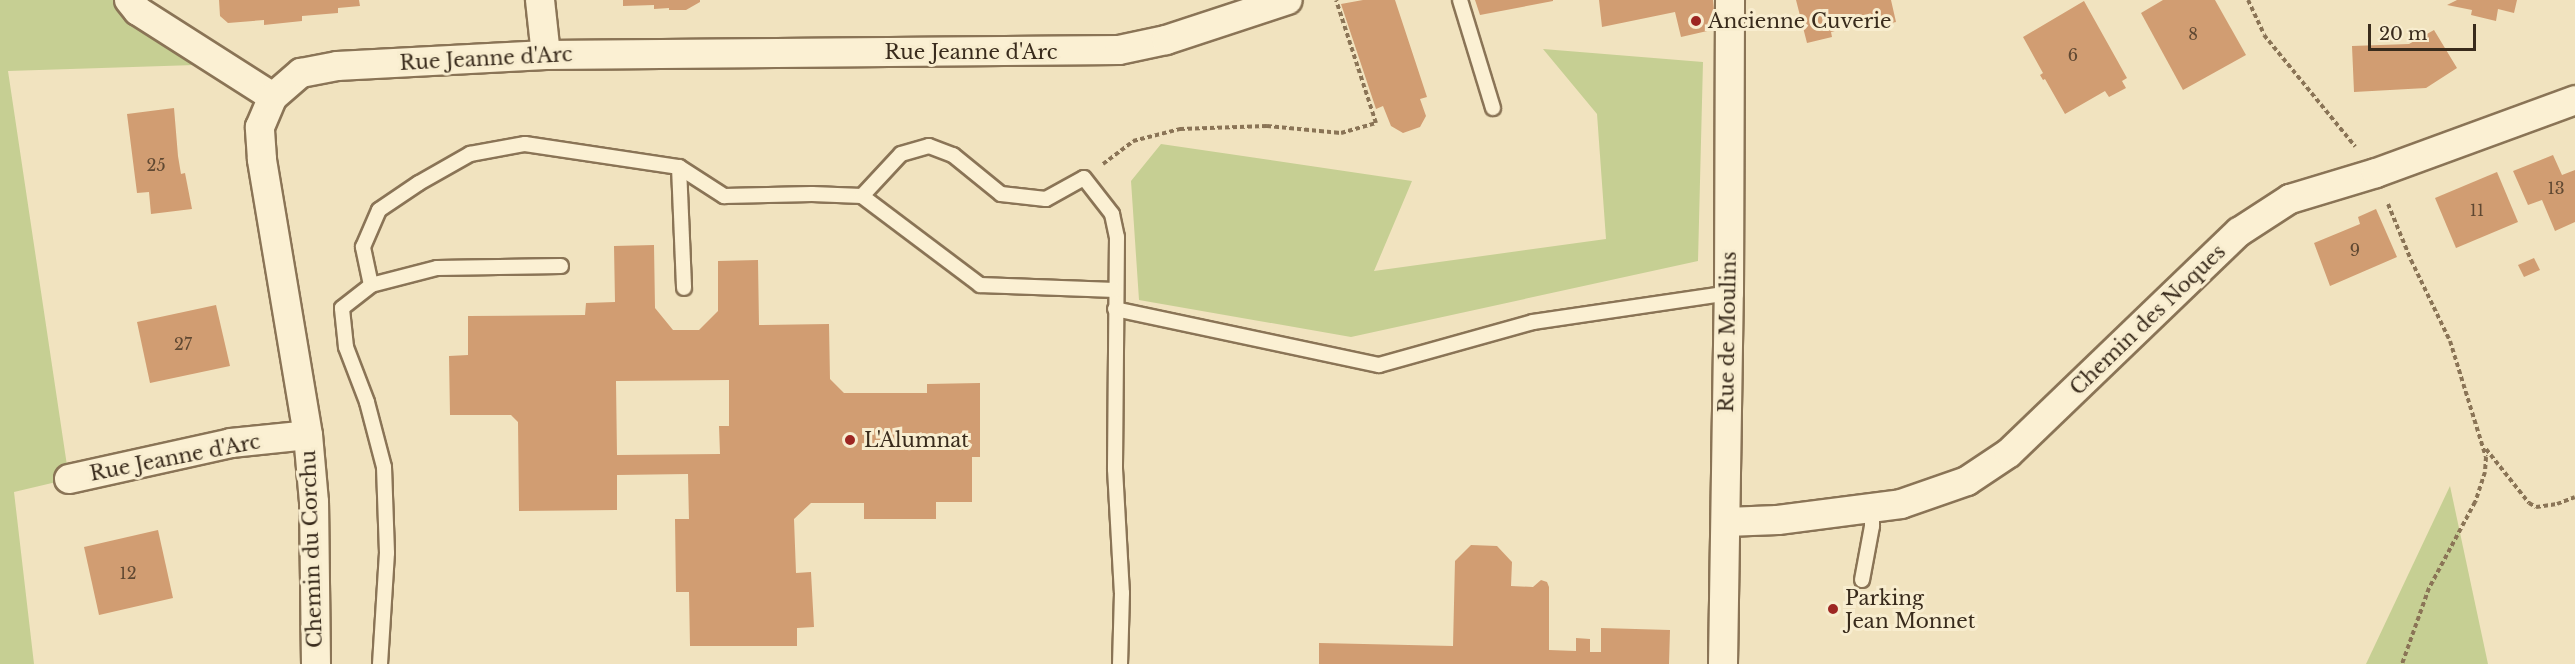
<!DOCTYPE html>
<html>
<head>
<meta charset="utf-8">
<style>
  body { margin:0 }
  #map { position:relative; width:2575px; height:664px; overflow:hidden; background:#f1e3bf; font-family:"Libre Baskerville",serif }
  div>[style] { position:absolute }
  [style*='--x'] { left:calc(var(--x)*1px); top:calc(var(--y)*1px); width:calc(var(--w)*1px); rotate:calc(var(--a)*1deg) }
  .green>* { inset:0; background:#c6cf93 }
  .building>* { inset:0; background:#d19d72 }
  .path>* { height:4px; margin-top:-2px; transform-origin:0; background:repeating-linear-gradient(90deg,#8a7456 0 4.5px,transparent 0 7.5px) }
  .roads { filter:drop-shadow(2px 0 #8a7456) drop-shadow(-2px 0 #8a7456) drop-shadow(0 2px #8a7456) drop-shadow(0 -2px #8a7456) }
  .service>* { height:14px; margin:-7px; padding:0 7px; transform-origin:7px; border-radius:7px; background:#fbf0d3 }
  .minor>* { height:28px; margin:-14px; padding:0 14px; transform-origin:14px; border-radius:14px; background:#fbf0d3 }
  .dots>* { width:16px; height:16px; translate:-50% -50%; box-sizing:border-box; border:3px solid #f8edcf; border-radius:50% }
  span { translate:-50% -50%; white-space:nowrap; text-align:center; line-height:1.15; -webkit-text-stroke:6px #f8edcf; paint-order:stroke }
  .number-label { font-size:16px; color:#5f4832 }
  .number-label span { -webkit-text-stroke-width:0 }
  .poi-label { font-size:20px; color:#392b1c }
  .left { translate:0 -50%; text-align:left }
  .street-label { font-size:20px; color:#392b1c }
  .scale { position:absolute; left:2368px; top:24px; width:108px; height:27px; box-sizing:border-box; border:3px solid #392b1c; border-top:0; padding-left:8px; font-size:18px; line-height:21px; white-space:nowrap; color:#392b1c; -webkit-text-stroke:4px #f8edcf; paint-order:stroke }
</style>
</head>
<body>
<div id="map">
  <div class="green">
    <i style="clip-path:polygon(0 0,113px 0,195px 65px,8px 71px,69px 479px,14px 492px,34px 664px,0 664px)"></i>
    <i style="clip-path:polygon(1543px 49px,1703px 62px,1698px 261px,1351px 337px,1139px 300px,1131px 181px,1161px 144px,1412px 181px,1374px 271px,1606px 239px,1597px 114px)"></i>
    <i style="clip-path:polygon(2450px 486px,2488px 664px,2366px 664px)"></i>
  </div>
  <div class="building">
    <i style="clip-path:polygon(219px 0,359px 0,360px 6px,338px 8px,338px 13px,302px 16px,302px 21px,264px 25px,264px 20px,228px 23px,220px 16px)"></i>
    <i style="clip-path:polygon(623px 0,700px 0,700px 2px,686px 10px,669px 10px,669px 8px,654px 9px,654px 5px,623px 6px)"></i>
    <i style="clip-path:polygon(1363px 0,1395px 0,1427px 97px,1420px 99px,1426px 116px,1420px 127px,1403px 133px,1391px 126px,1383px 106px,1376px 109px,1341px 4px)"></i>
    <i style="clip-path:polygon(1475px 0,1553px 0,1553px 1px,1480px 15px)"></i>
    <i style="clip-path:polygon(1599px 0,1713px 0,1716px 29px,1681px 37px,1675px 12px,1602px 27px)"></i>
    <i style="clip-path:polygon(1796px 0,1891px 0,1896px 22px,1877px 26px,1875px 21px,1831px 32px,1832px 37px,1807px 43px)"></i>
    <i style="clip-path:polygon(2163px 0,2215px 0,2246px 55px,2183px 90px,2141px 13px)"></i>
    <i style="clip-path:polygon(2457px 0,2517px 0,2514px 13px,2498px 9px,2496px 21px,2471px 15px,2472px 10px,2447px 5px)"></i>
    <i style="clip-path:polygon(2084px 1px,2127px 78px,2122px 81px,2126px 88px,2109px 97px,2105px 91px,2065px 114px,2045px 79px,2043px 80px,2040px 75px,2043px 73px,2023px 37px)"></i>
    <i style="clip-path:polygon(2434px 30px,2457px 68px,2426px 88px,2354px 92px,2352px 46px,2409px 44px)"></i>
    <i style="clip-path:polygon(174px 108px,178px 156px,181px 174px,185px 173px,192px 209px,151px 214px,149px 192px,137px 193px,127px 114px)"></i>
    <i style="clip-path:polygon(2553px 155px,2562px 175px,2575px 170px,2575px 222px,2555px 231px,2542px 200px,2528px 205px,2513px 171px)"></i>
    <i style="clip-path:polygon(2497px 172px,2518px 222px,2456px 248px,2435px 198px)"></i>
    <i style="clip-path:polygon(2376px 209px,2397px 257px,2330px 286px,2314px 243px,2360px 224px,2358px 217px)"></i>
    <i style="clip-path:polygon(evenodd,654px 245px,655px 308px,673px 330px,699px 330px,718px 311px,718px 261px,758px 260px,759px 325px,829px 324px,830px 379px,844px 393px,927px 393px,927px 384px,980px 383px,980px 457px,972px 457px,972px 502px,936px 502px,936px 519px,864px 519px,864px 503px,811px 503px,794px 519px,796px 573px,811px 572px,814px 627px,797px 628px,797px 646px,690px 646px,689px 592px,676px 592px,675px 519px,689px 519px,688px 474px,617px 475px,617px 510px,519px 511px,518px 422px,511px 415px,450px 415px,449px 356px,468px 355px,468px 316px,585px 315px,586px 303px,615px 302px,614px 246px,654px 245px,729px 380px,729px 426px,719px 426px,720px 454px,617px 455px,616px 381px,729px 380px)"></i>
    <i style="clip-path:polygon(2534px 258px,2540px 270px,2524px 277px,2518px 265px)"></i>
    <i style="clip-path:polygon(216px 305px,230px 366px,150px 383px,137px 322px)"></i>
    <i style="clip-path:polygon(158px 530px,173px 598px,99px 615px,84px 547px)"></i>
    <i style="clip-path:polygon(1471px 545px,1497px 546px,1512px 562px,1511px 586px,1533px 587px,1541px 580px,1547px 582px,1549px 587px,1549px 650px,1576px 651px,1576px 638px,1590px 639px,1590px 652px,1601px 652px,1601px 628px,1670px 630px,1669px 664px,1319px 664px,1319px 643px,1453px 646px,1455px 561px)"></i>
  </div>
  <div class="path">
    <i style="--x:2248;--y:0;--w:38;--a:65"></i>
    <i style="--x:2264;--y:35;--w:144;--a:50.7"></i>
    <i style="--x:1103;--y:164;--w:38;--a:-37"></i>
    <i style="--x:1133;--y:141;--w:49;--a:-14.3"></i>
    <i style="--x:1180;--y:129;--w:87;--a:-2"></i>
    <i style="--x:1267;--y:126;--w:74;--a:5.4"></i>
    <i style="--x:1341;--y:133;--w:36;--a:-16"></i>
    <i style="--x:1376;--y:123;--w:129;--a:-108"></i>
    <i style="--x:2388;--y:204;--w:61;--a:67.7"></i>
    <i style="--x:2411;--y:260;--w:90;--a:64.3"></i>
    <i style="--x:2450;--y:341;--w:121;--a:72.8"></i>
    <i style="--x:2486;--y:457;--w:15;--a:94"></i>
    <i style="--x:2485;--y:472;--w:32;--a:108"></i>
    <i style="--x:2475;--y:502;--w:98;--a:118.1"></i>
    <i style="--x:2429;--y:588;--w:81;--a:109.6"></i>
    <i style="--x:2486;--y:449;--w:69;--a:51.5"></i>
    <i style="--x:2529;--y:503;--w:8;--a:30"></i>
    <i style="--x:2536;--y:507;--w:21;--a:-8"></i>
    <i style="--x:2557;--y:504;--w:19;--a:-21"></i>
  </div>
  <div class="roads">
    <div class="service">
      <i style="--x:1460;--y:0;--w:113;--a:73"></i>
      <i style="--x:679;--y:167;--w:121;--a:87.6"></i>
      <i style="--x:862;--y:196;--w:57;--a:-47.1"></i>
      <i style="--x:901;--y:154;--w:29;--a:-16"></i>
      <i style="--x:929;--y:146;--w:26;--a:21"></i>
      <i style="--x:953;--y:155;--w:62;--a:39.1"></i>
      <i style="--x:1001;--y:194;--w:45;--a:6.3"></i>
      <i style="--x:1046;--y:199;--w:43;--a:-28.9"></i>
      <i style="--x:1084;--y:178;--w:46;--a:52.1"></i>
      <i style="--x:1112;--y:214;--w:24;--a:78"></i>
      <i style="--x:1117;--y:237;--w:232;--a:90.5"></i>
      <i style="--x:1115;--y:469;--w:124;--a:86.8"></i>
      <i style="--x:1122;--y:593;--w:71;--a:91.6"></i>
      <i style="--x:371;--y:285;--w:39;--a:-102"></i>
      <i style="--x:363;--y:247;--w:40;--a:-66.6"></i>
      <i style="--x:379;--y:210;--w:48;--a:-34"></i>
      <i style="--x:419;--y:183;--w:59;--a:-29.6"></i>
      <i style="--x:470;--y:154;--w:56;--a:-10.3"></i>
      <i style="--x:525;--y:144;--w:156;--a:8.5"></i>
      <i style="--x:679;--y:167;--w:54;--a:32.8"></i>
      <i style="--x:724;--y:196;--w:88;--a:-1.3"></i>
      <i style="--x:812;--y:194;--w:50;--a:2.3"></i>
      <i style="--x:862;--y:196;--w:148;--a:37"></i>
      <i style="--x:980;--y:285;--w:135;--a:2.1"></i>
      <i style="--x:1115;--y:309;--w:270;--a:12"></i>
      <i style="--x:1379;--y:365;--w:160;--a:-15.6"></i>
      <i style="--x:1533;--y:322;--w:198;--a:-8.4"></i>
      <i style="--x:1862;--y:580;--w:55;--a:-79.5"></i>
      <i style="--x:1872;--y:526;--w:17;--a:-90"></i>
      <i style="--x:380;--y:664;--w:111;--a:-86.4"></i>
      <i style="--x:387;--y:553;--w:86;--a:-92"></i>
      <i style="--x:384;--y:467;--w:67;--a:-104.7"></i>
      <i style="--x:367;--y:402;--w:59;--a:-110.9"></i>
      <i style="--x:346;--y:347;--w:39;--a:-96"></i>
      <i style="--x:342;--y:308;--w:37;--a:-38"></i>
      <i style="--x:371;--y:285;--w:68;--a:-14.4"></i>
      <i style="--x:437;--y:268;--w:124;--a:-0.9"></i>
    </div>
    <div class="minor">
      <i style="--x:129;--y:0;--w:14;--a:51"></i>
      <i style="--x:138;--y:11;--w:160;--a:32.5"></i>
      <i style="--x:540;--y:0;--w:55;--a:83.8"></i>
      <i style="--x:69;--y:479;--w:166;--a:-12.5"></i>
      <i style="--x:231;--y:443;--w:77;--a:-5.9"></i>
      <i style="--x:1726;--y:522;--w:52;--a:-2.2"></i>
      <i style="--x:1778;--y:520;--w:124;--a:-7.4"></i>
      <i style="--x:1901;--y:504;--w:70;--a:-19.2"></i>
      <i style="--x:1967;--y:481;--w:50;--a:-33.7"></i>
      <i style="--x:2009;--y:453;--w:319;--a:-43.9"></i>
      <i style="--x:2239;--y:232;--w:61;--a:-32.9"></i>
      <i style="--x:2290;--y:199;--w:90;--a:-16.8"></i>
      <i style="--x:2376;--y:173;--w:212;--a:-20.1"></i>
      <i style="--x:316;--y:664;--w:162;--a:-90.7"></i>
      <i style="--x:314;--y:502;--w:67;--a:-95.1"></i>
      <i style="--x:308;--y:435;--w:280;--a:-99.5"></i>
      <i style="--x:262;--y:159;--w:32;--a:-94"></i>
      <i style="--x:260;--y:127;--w:33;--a:-67"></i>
      <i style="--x:273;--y:97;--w:37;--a:-41"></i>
      <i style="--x:301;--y:73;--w:37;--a:-11"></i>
      <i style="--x:337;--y:66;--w:209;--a:-3"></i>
      <i style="--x:546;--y:55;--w:573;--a:-0.5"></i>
      <i style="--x:1119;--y:50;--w:48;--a:-12"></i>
      <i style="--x:1166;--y:40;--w:128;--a:-18.2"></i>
      <i style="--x:1723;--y:664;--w:371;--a:-89.1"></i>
      <i style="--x:1729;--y:293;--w:293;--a:-89.8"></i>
    </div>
  </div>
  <div class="dots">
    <i style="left:1696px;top:21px;background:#9d2622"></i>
    <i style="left:850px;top:440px;background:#9d2622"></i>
    <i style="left:1833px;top:609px;background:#9d2622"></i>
  </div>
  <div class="number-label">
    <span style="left:2193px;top:34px">8</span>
    <span style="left:2073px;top:55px">6</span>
    <span style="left:156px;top:165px">25</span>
    <span style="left:2556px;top:188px">13</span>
    <span style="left:2477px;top:210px">11</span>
    <span style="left:2355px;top:250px">9</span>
    <span style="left:183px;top:344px">27</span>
    <span style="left:128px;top:573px">12</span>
  </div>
  <div class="poi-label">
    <span class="left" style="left:1708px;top:21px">Ancienne Cuverie</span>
    <span class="left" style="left:864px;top:440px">L'Alumnat</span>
    <span class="left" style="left:1845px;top:610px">Parking<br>Jean Monnet</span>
  </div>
  <div class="street-label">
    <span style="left:971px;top:52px">Rue Jeanne d'Arc</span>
    <span style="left:486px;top:59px;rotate:-3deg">Rue Jeanne d'Arc</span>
    <span style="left:2148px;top:320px;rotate:-44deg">Chemin des Noques</span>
    <span style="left:1728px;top:332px;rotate:-89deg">Rue de Moulins</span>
    <span style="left:175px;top:458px;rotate:-11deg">Rue Jeanne d'Arc</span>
    <span style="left:312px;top:549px;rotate:-92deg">Chemin du Corchu</span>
  </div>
  <div class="scale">20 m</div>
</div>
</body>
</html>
